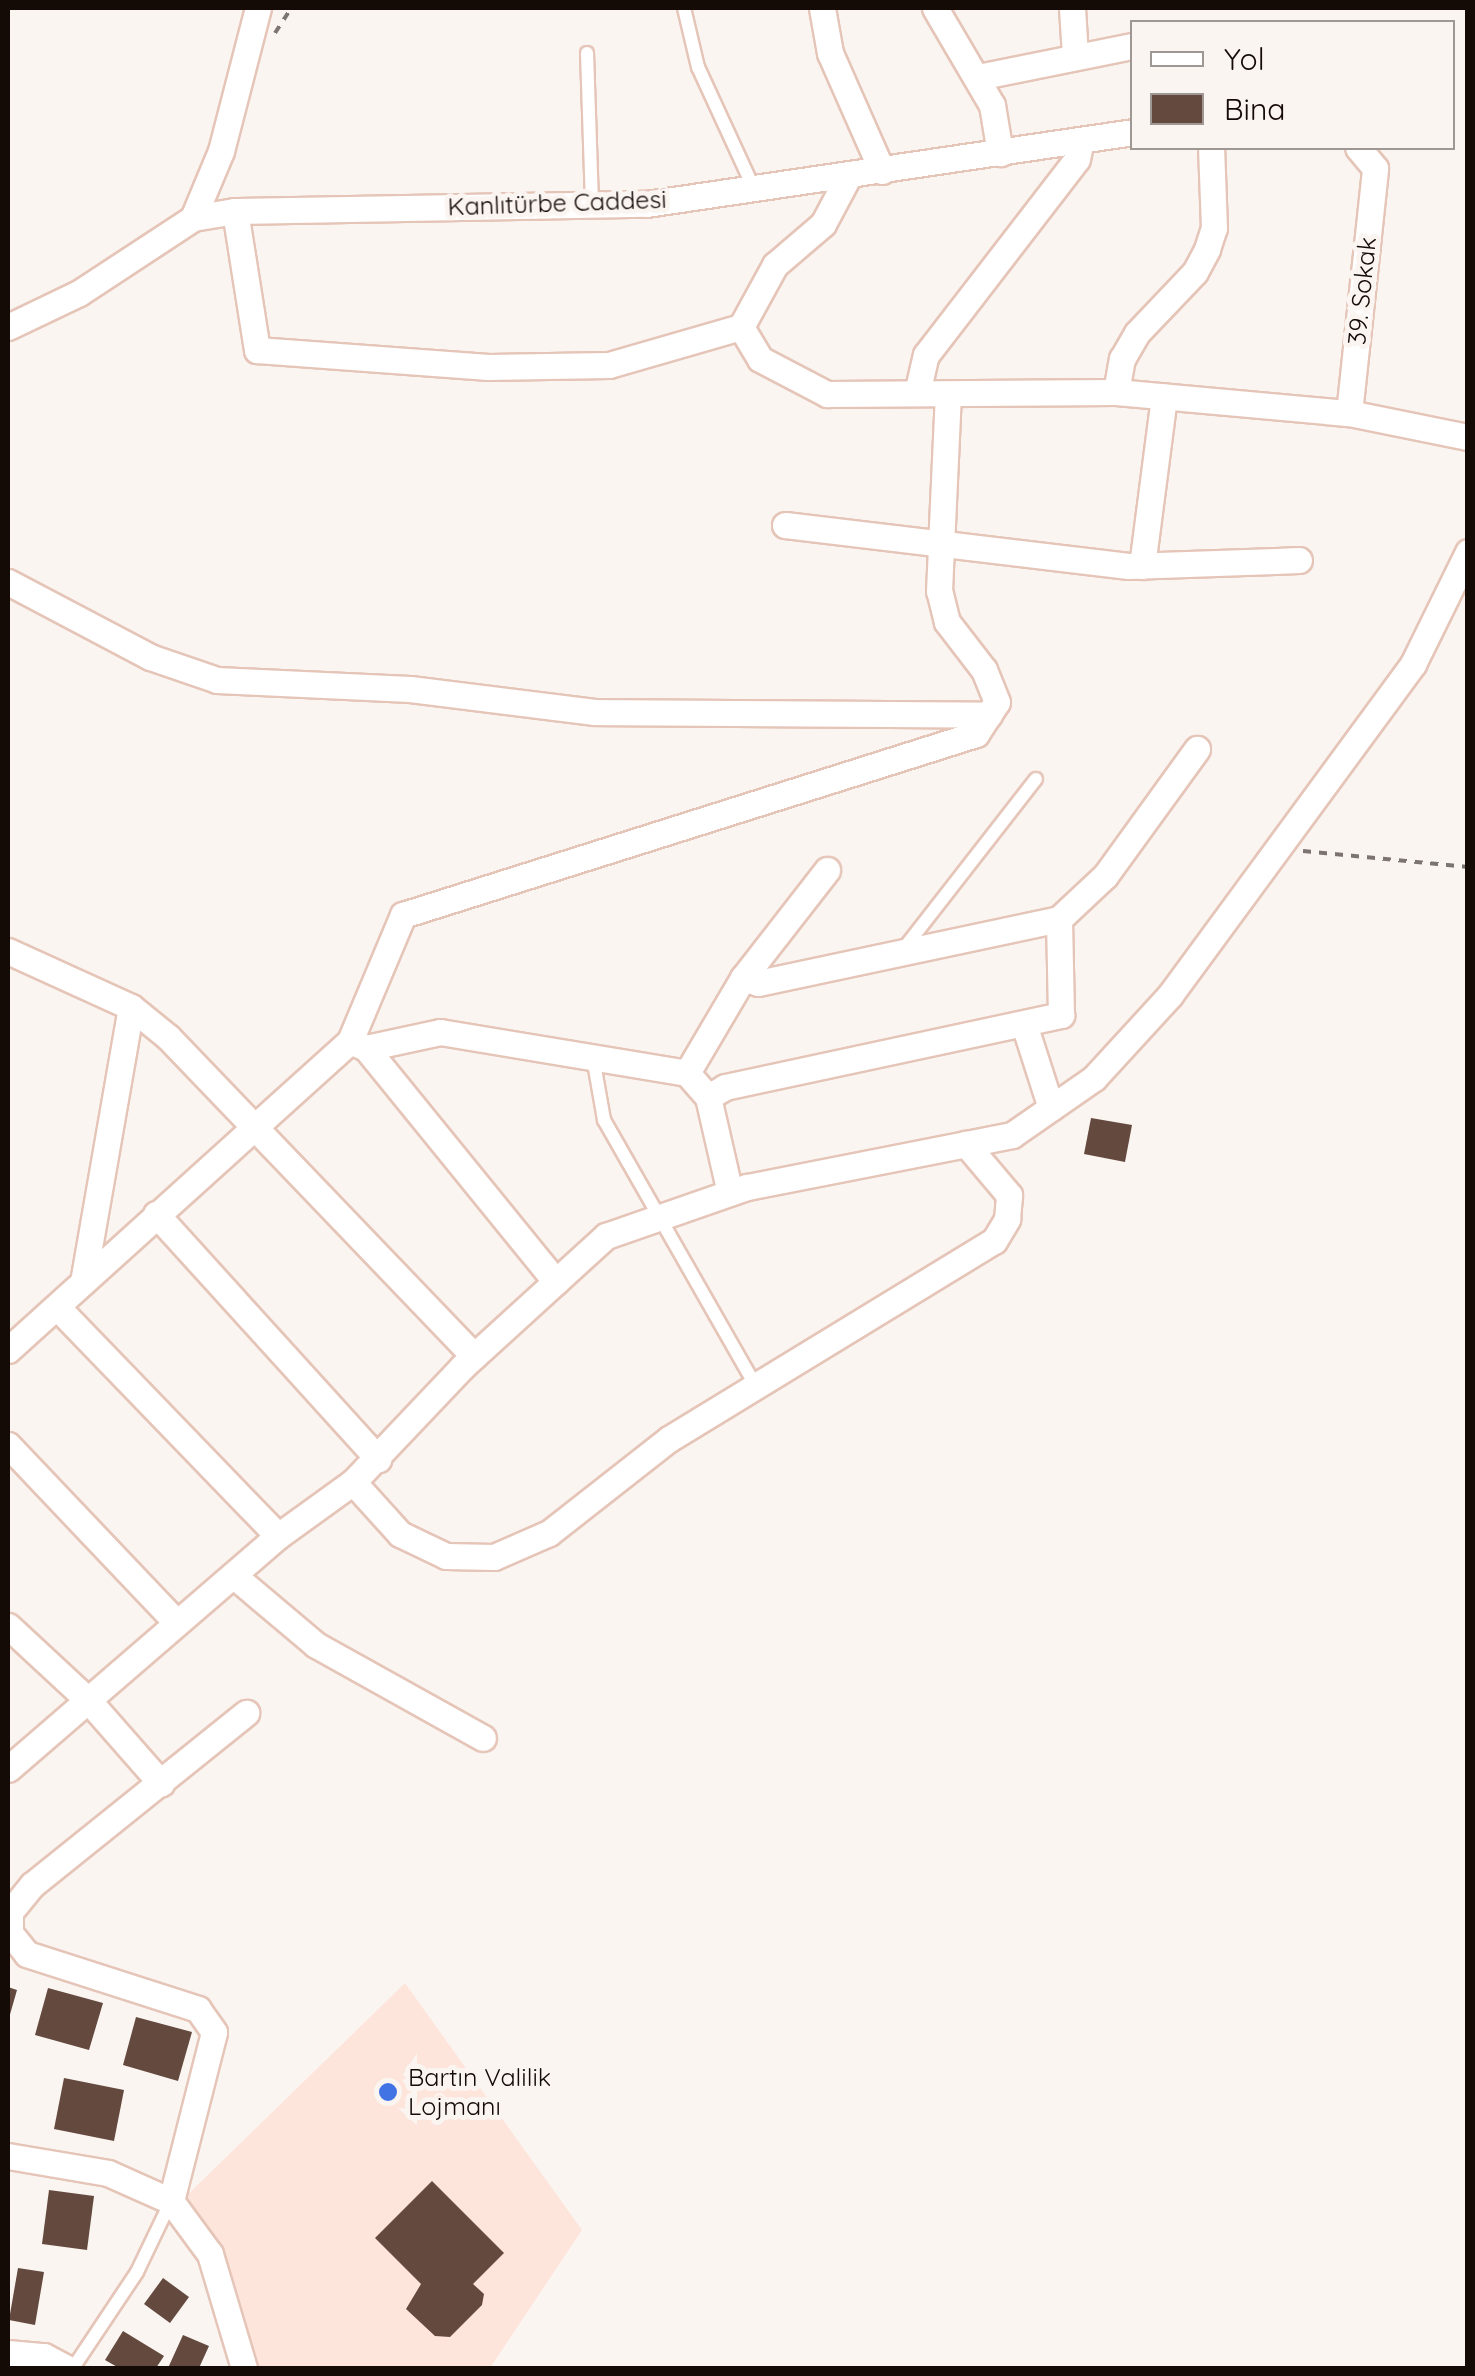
<!DOCTYPE html>
<html>
<head>
<meta charset="utf-8">
<style>
  body { margin:0 }
  #map { position:relative; width:1475px; height:2376px; overflow:hidden; background:#fbf5f2; font-family:Quicksand,sans-serif }
  div>[style] { position:absolute }
  [style*='--x'] { left:calc(var(--x)*1px); top:calc(var(--y)*1px); width:calc(var(--w)*1px); rotate:calc(var(--a)*1deg) }
  .built>* { inset:0; background:#fee5dc }
  .building>* { inset:0; background:#64493e }
  .path>* { height:4px; margin-top:-2px; transform-origin:0; background:repeating-linear-gradient(90deg,#7c7470 0 8px,transparent 0 16px) }
  .roads { filter:drop-shadow(2px 0 #e5c5b8) drop-shadow(-2px 0 #e5c5b8) drop-shadow(0 2px #e5c5b8) drop-shadow(0 -2px #e5c5b8) }
  .service>* { height:12px; margin:-6px; padding:0 6px; transform-origin:6px; border-radius:6px; background:#fff }
  .minor>* { height:25px; margin:-12.5px; padding:0 12.5px; transform-origin:12.5px; border-radius:12.5px; background:#fff }
  .dots>* { width:28px; height:28px; translate:-50% -50%; box-sizing:border-box; border:5px solid #fbf5f2; border-radius:50% }
  span { translate:-50% -50%; white-space:nowrap; text-align:center; line-height:1.15; -webkit-text-stroke:10px #fbf5f2; paint-order:stroke }
  .street-label { font-size:25px; color:#140a06 }
  .poi-label { font-size:25px; color:#140a06 }
  .left { translate:0 -50%; text-align:left }
  .frame { position:absolute; inset:0; border:10px solid #140a06; pointer-events:none }
  .legend { position:absolute; left:1130px; top:20px; width:325px; height:130px; box-sizing:border-box; background:#fbf5f2; border:2px solid #9f9794; margin:0; padding:12px 18px; list-style:none; font-size:30px; color:#140a06 }
  .legend li { display:flex; align-items:center; gap:20px; height:50px }
  .legend b { width:50px; border:2px solid #9f9794 }
</style>
</head>
<body>
<div id="map">
  <div class="built">
    <i style="clip-path:polygon(405px 1983px,582px 2230px,490px 2368px,254px 2368px,180px 2202px)"></i>
  </div>
  <div class="building">
    <i style="clip-path:polygon(1091px 1118px,1132px 1125px,1125px 1162px,1084px 1154px)"></i>
    <i style="clip-path:polygon(8px 1987px,17px 1990px,9px 2018px,8px 2018px)"></i>
    <i style="clip-path:polygon(48px 1988px,103px 2003px,89px 2050px,35px 2035px)"></i>
    <i style="clip-path:polygon(136px 2017px,192px 2032px,178px 2081px,123px 2065px)"></i>
    <i style="clip-path:polygon(64px 2078px,124px 2090px,114px 2141px,54px 2129px)"></i>
    <i style="clip-path:polygon(432px 2181px,504px 2253px,473px 2284px,484px 2294px,482px 2305px,450px 2337px,435px 2336px,406px 2309px,421px 2284px,375px 2238px)"></i>
    <i style="clip-path:polygon(49px 2190px,94px 2196px,87px 2250px,42px 2244px)"></i>
    <i style="clip-path:polygon(18px 2268px,44px 2272px,35px 2325px,9px 2320px)"></i>
    <i style="clip-path:polygon(163px 2278px,189px 2297px,170px 2323px,144px 2304px)"></i>
    <i style="clip-path:polygon(123px 2331px,164px 2356px,156px 2368px,119px 2368px,105px 2360px)"></i>
    <i style="clip-path:polygon(183px 2335px,209px 2346px,199px 2368px,168px 2368px)"></i>
  </div>
  <div class="path">
    <i style="--x:275;--y:33;--w:30;--a:-57"></i>
    <i style="--x:1303;--y:851;--w:166;--a:5.5"></i>
  </div>
  <div class="roads">
    <div class="service">
      <i style="--x:684;--y:8;--w:61;--a:76.7"></i>
      <i style="--x:698;--y:67;--w:134;--a:65.3"></i>
      <i style="--x:587;--y:53;--w:150;--a:88.1"></i>
      <i style="--x:902;--y:951;--w:218;--a:-52.1"></i>
      <i style="--x:594;--y:1063;--w:58;--a:80"></i>
      <i style="--x:604;--y:1120;--w:306;--a:60.3"></i>
      <i style="--x:73;--y:2368;--w:115;--a:-56.3"></i>
      <i style="--x:137;--y:2272;--w:79;--a:-64.4"></i>
    </div>
    <div class="minor">
      <i style="--x:822;--y:8;--w:46;--a:79.9"></i>
      <i style="--x:830;--y:53;--w:129;--a:66.2"></i>
      <i style="--x:935;--y:8;--w:113;--a:59.6"></i>
      <i style="--x:992;--y:105;--w:49;--a:80.5"></i>
      <i style="--x:1072;--y:8;--w:48;--a:86.4"></i>
      <i style="--x:978;--y:77;--w:157;--a:-11.4"></i>
      <i style="--x:235;--y:211;--w:141;--a:81"></i>
      <i style="--x:257;--y:350;--w:232;--a:4.2"></i>
      <i style="--x:488;--y:367;--w:121;--a:-0.9"></i>
      <i style="--x:609;--y:365;--w:137;--a:-16.1"></i>
      <i style="--x:741;--y:327;--w:71;--a:-61.3"></i>
      <i style="--x:775;--y:265;--w:63;--a:-40.5"></i>
      <i style="--x:823;--y:224;--w:55;--a:-62"></i>
      <i style="--x:193;--y:218;--w:73;--a:-67.3"></i>
      <i style="--x:221;--y:151;--w:148;--a:-75.5"></i>
      <i style="--x:8;--y:327;--w:79;--a:-25.6"></i>
      <i style="--x:79;--y:293;--w:136;--a:-33.3"></i>
      <i style="--x:193;--y:218;--w:43;--a:-9.5"></i>
      <i style="--x:235;--y:211;--w:411;--a:-1"></i>
      <i style="--x:646;--y:204;--w:491;--a:-8.4"></i>
      <i style="--x:741;--y:327;--w:37;--a:59"></i>
      <i style="--x:760;--y:359;--w:76;--a:27.6"></i>
      <i style="--x:827;--y:394;--w:289;--a:-0.4"></i>
      <i style="--x:1116;--y:392;--w:234;--a:5.2"></i>
      <i style="--x:1349;--y:413;--w:121;--a:11.4"></i>
      <i style="--x:1116;--y:392;--w:34;--a:-80"></i>
      <i style="--x:1122;--y:359;--w:30;--a:-60"></i>
      <i style="--x:1137;--y:333;--w:84;--a:-46.4"></i>
      <i style="--x:1195;--y:272;--w:26;--a:-62"></i>
      <i style="--x:1207;--y:249;--w:22;--a:-72"></i>
      <i style="--x:1214;--y:228;--w:80;--a:-92.1"></i>
      <i style="--x:917;--y:393;--w:39;--a:-77"></i>
      <i style="--x:926;--y:355;--w:247;--a:-52.4"></i>
      <i style="--x:1077;--y:159;--w:19;--a:-78"></i>
      <i style="--x:1349;--y:413;--w:246;--a:-83.9"></i>
      <i style="--x:1375;--y:168;--w:26;--a:-130"></i>
      <i style="--x:785;--y:525;--w:346;--a:6.8"></i>
      <i style="--x:1129;--y:566;--w:170;--a:-2"></i>
      <i style="--x:1142;--y:566;--w:171;--a:-82.6"></i>
      <i style="--x:8;--y:582;--w:161;--a:27.8"></i>
      <i style="--x:150;--y:657;--w:71;--a:18.9"></i>
      <i style="--x:217;--y:680;--w:193;--a:2.7"></i>
      <i style="--x:410;--y:689;--w:186;--a:7.1"></i>
      <i style="--x:595;--y:712;--w:394;--a:0.4"></i>
      <i style="--x:8;--y:951;--w:135;--a:24.5"></i>
      <i style="--x:131;--y:1007;--w:279;--a:99.9"></i>
      <i style="--x:743;--y:978;--w:16;--a:18"></i>
      <i style="--x:758;--y:983;--w:308;--a:-12"></i>
      <i style="--x:1059;--y:919;--w:63;--a:-43.1"></i>
      <i style="--x:1105;--y:876;--w:157;--a:-54.1"></i>
      <i style="--x:131;--y:1007;--w:48;--a:39"></i>
      <i style="--x:168;--y:1037;--w:442;--a:46.2"></i>
      <i style="--x:1024;--y:1024;--w:88;--a:72.2"></i>
      <i style="--x:350;--y:1041;--w:17;--a:24"></i>
      <i style="--x:366;--y:1048;--w:76;--a:-12.2"></i>
      <i style="--x:440;--y:1032;--w:250;--a:9.4"></i>
      <i style="--x:687;--y:1073;--w:32;--a:49"></i>
      <i style="--x:708;--y:1097;--w:98;--a:77.1"></i>
      <i style="--x:366;--y:1048;--w:301;--a:50.9"></i>
      <i style="--x:687;--y:1073;--w:110;--a:-59.5"></i>
      <i style="--x:743;--y:978;--w:137;--a:-52.1"></i>
      <i style="--x:708;--y:1097;--w:20;--a:-30"></i>
      <i style="--x:725;--y:1087;--w:344;--a:-12.1"></i>
      <i style="--x:1061;--y:1015;--w:96;--a:-91.2"></i>
      <i style="--x:156;--y:1214;--w:331;--a:47.8"></i>
      <i style="--x:57;--y:1307;--w:318;--a:46"></i>
      <i style="--x:8;--y:1350;--w:461;--a:-42.1"></i>
      <i style="--x:350;--y:1041;--w:137;--a:-67.2"></i>
      <i style="--x:403;--y:915;--w:601;--a:-17.53"></i>
      <i style="--x:976;--y:734;--w:38;--a:-57"></i>
      <i style="--x:997;--y:702;--w:35;--a:-112"></i>
      <i style="--x:984;--y:670;--w:61;--a:-127.6"></i>
      <i style="--x:947;--y:622;--w:32;--a:-104"></i>
      <i style="--x:939;--y:591;--w:197;--a:-87.4"></i>
      <i style="--x:8;--y:1445;--w:245;--a:46.5"></i>
      <i style="--x:353;--y:1482;--w:70;--a:47.9"></i>
      <i style="--x:400;--y:1534;--w:51;--a:25.6"></i>
      <i style="--x:446;--y:1556;--w:48;--a:1.2"></i>
      <i style="--x:494;--y:1557;--w:60;--a:-23.6"></i>
      <i style="--x:549;--y:1533;--w:152;--a:-38.1"></i>
      <i style="--x:669;--y:1439;--w:381;--a:-31.4"></i>
      <i style="--x:994;--y:1241;--w:26;--a:-59"></i>
      <i style="--x:1007;--y:1219;--w:24;--a:-85"></i>
      <i style="--x:1009;--y:1195;--w:67;--a:-130.1"></i>
      <i style="--x:233;--y:1575;--w:109;--a:40.1"></i>
      <i style="--x:316;--y:1645;--w:191;--a:29.1"></i>
      <i style="--x:8;--y:1626;--w:109;--a:42.8"></i>
      <i style="--x:88;--y:1700;--w:111;--a:48.7"></i>
      <i style="--x:8;--y:1769;--w:357;--a:-40.8"></i>
      <i style="--x:278;--y:1536;--w:92;--a:-35.8"></i>
      <i style="--x:353;--y:1482;--w:158;--a:-46.5"></i>
      <i style="--x:462;--y:1367;--w:195;--a:-42.3"></i>
      <i style="--x:606;--y:1236;--w:149;--a:-19.2"></i>
      <i style="--x:747;--y:1187;--w:270;--a:-11.1"></i>
      <i style="--x:1012;--y:1135;--w:100;--a:-34.8"></i>
      <i style="--x:1094;--y:1078;--w:113;--a:-47.5"></i>
      <i style="--x:1170;--y:995;--w:411;--a:-53.7"></i>
      <i style="--x:1413;--y:664;--w:125;--a:-63.8"></i>
      <i style="--x:8;--y:2156;--w:101;--a:9.6"></i>
      <i style="--x:108;--y:2173;--w:69;--a:24"></i>
      <i style="--x:171;--y:2201;--w:66;--a:53.7"></i>
      <i style="--x:210;--y:2254;--w:119;--a:73.4"></i>
      <i style="--x:171;--y:2201;--w:174;--a:-75.7"></i>
      <i style="--x:214;--y:2032;--w:28;--a:-125"></i>
      <i style="--x:198;--y:2009;--w:180;--a:-162.2"></i>
      <i style="--x:27;--y:1954;--w:27;--a:-129"></i>
      <i style="--x:10;--y:1933;--w:21;--a:-90"></i>
      <i style="--x:10;--y:1912;--w:35;--a:-51"></i>
      <i style="--x:32;--y:1885;--w:275;--a:-38.8"></i>
      <i style="--x:8;--y:2353;--w:36;--a:5"></i>
      <i style="--x:44;--y:2356;--w:26;--a:28"></i>
    </div>
  </div>
  <div class="dots">
    <i style="left:388px;top:2092px;background:#4173e4"></i>
  </div>
  <div class="street-label">
    <span style="left:557px;top:203px;rotate:-2deg">Kanlıtürbe Caddesi</span>
    <span style="left:1362px;top:291px;rotate:-84deg">39. Sokak</span>
  </div>
  <div class="poi-label">
    <span class="left" style="left:408px;top:2092px">Bartın Valilik<br>Lojmanı</span>
  </div>
  <div class="frame"></div>
  <ul class="legend">
  <li><b style="height:12px;background:#fff"></b>Yol</li>
  <li><b style="height:28px;background:#64493e"></b>Bina</li>
  </ul>
</div>
</body>
</html>
